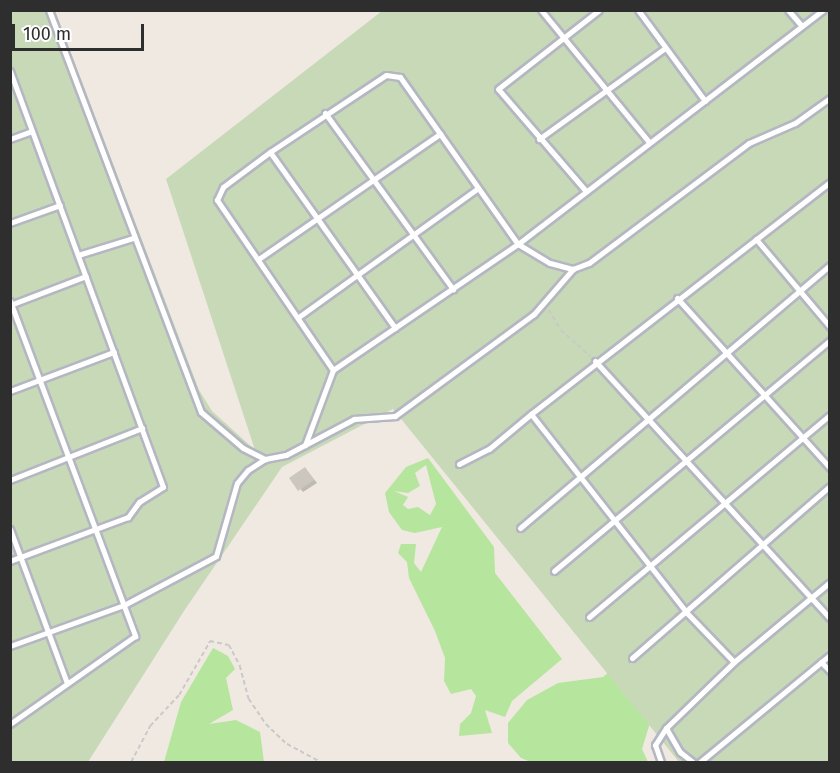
<!DOCTYPE html>
<html>
<head>
<meta charset="utf-8">
<style>
  body { margin:0 }
  #map { position:relative; width:840px; height:773px; overflow:hidden; background:#efe9e1; font-family:"Fira Sans",sans-serif }
  div>[style] { position:absolute }
  [style*='--x'] { left:calc(var(--x)*1px); top:calc(var(--y)*1px); width:calc(var(--w)*1px); rotate:calc(var(--a)*1deg) }
  .green>* { inset:0; background:#b6e59e }
  .cemetery>* { inset:0; background:#c8d9b8 }
  .shadow>* { inset:0; background:#0003 }
  .building>* { inset:0; background:#cbc7bf }
  .path>* { height:1.5px; margin-top:-0.75px; transform-origin:0; background:repeating-linear-gradient(90deg,#c9c9c9 0 4.5px,transparent 0 7.5px) }
  .roads { filter:drop-shadow(2px 0 #b4b7c1) drop-shadow(-2px 0 #b4b7c1) drop-shadow(0 2px #b4b7c1) drop-shadow(0 -2px #b4b7c1) }
  .service>* { height:5px; margin:-2.5px; padding:0 2.5px; transform-origin:2.5px; border-radius:2.5px; background:#fff }
  span { translate:-50% -50%; white-space:nowrap; text-align:center; line-height:1.15; -webkit-text-stroke:6px #fff; paint-order:stroke }
  .frame { position:absolute; inset:0; border:12px solid #2e2e2e; pointer-events:none }
  .scale { position:absolute; left:12px; top:24px; width:132px; height:27px; box-sizing:border-box; border:3px solid #2e2e2e; border-top:0; padding-left:8px; font-size:18px; line-height:21px; white-space:nowrap; color:#2e2e2e; -webkit-text-stroke:4px #fff; paint-order:stroke }
</style>
</head>
<body>
<div id="map">
  <div class="green">
    <i style="clip-path:polygon(evenodd,428px 458px,494px 547px,495px 573px,562px 659px,512px 701px,505px 717px,485px 710px,492px 733px,459px 736px,460px 724px,471px 713px,476px 696px,471px 689px,451px 694px,444px 681px,445px 658px,435px 631px,409px 578px,407px 562px,398px 553px,401px 544px,416px 544px,414px 563px,421px 572px,442px 527px,415px 533px,402px 530px,389px 512px,385px 493px,406px 467px,428px 458px,426px 465px,436px 504px,430px 515px,418px 507px,408px 509px,403px 505px,408px 497px,394px 491px,408px 493px,420px 486px,415px 473px,426px 465px)"></i>
    <i style="clip-path:polygon(213px 648px,228px 656px,235px 669px,226px 678px,233px 710px,209px 724px,236px 720px,260px 732px,264px 762px,164px 762px,181px 702px)"></i>
    <i style="clip-path:polygon(617px 665px,654px 710px,642px 749px,648px 762px,531px 762px,521px 758px,508px 743px,508px 723px,527px 700px,558px 683px,603px 677px)"></i>
  </div>
  <div class="cemetery">
    <i style="clip-path:polygon(10px 11px,55px 11px,199px 390px,212px 411px,255px 450px,166px 179px,382px 11px,829px 11px,829px 762px,679px 762px,393px 409px,282px 467px,184px 611px,88px 762px,11px 762px)"></i>
  </div>
  <div class="shadow">
    <i style="clip-path:polygon(305px 468px,317px 483px,303px 492px,291px 478px)"></i>
  </div>
  <div class="building">
    <i style="clip-path:polygon(305px 467px,314px 480px,298px 491px,289px 478px)"></i>
  </div>
  <div class="path">
    <i style="--x:549;--y:310;--w:23;--a:59"></i>
    <i style="--x:561;--y:330;--w:40;--a:42"></i>
    <i style="--x:131;--y:762;--w:41;--a:-62.2"></i>
    <i style="--x:150;--y:726;--w:42;--a:-46.9"></i>
    <i style="--x:179;--y:695;--w:62;--a:-60.1"></i>
    <i style="--x:210;--y:641;--w:19;--a:12"></i>
    <i style="--x:229;--y:645;--w:24;--a:62"></i>
    <i style="--x:240;--y:666;--w:34;--a:75"></i>
    <i style="--x:249;--y:699;--w:30;--a:56"></i>
    <i style="--x:266;--y:724;--w:29;--a:44"></i>
    <i style="--x:287;--y:744;--w:38;--a:28"></i>
  </div>
  <div class="roads">
    <div class="service">
      <i style="--x:49;--y:10;--w:430;--a:69.3"></i>
      <i style="--x:201;--y:412;--w:55;--a:40.6"></i>
      <i style="--x:243;--y:448;--w:25;--a:27"></i>
      <i style="--x:541;--y:10;--w:171;--a:50.7"></i>
      <i style="--x:638;--y:10;--w:113;--a:53.6"></i>
      <i style="--x:788;--y:10;--w:21;--a:49"></i>
      <i style="--x:10;--y:71;--w:443;--a:69.8"></i>
      <i style="--x:163;--y:487;--w:28;--a:148"></i>
      <i style="--x:139;--y:502;--w:19;--a:126"></i>
      <i style="--x:128;--y:517;--w:126;--a:159.6"></i>
      <i style="--x:325;--y:113;--w:218;--a:54"></i>
      <i style="--x:10;--y:139;--w:23;--a:-20"></i>
      <i style="--x:539;--y:139;--w:155;--a:-35.8"></i>
      <i style="--x:270;--y:152;--w:216;--a:54.6"></i>
      <i style="--x:830;--y:182;--w:378;--a:142.2"></i>
      <i style="--x:531;--y:414;--w:251;--a:51.9"></i>
      <i style="--x:686;--y:612;--w:69;--a:46.2"></i>
      <i style="--x:734;--y:662;--w:125;--a:-39.8"></i>
      <i style="--x:585;--y:190;--w:133;--a:-130.7"></i>
      <i style="--x:498;--y:89;--w:128;--a:-38"></i>
      <i style="--x:10;--y:223;--w:53;--a:-19.8"></i>
      <i style="--x:756;--y:239;--w:115;--a:49.9"></i>
      <i style="--x:78;--y:255;--w:58;--a:-17.2"></i>
      <i style="--x:260;--y:258;--w:219;--a:-34.6"></i>
      <i style="--x:677;--y:298;--w:229;--a:48"></i>
      <i style="--x:10;--y:301;--w:358;--a:69.5"></i>
      <i style="--x:135;--y:636;--w:153;--a:144.9"></i>
      <i style="--x:10;--y:305;--w:81;--a:-20.9"></i>
      <i style="--x:300;--y:316;--w:219;--a:-35.7"></i>
      <i style="--x:595;--y:361;--w:348;--a:47.6"></i>
      <i style="--x:333;--y:370;--w:206;--a:-124.3"></i>
      <i style="--x:217;--y:200;--w:14;--a:-65"></i>
      <i style="--x:223;--y:187;--w:59;--a:-36.7"></i>
      <i style="--x:270;--y:152;--w:139;--a:-33.6"></i>
      <i style="--x:386;--y:75;--w:14;--a:8"></i>
      <i style="--x:400;--y:77;--w:204;--a:54.8"></i>
      <i style="--x:518;--y:244;--w:37;--a:31"></i>
      <i style="--x:550;--y:263;--w:24;--a:15"></i>
      <i style="--x:573;--y:269;--w:17;--a:-21"></i>
      <i style="--x:589;--y:263;--w:200;--a:-36.9"></i>
      <i style="--x:749;--y:143;--w:50;--a:-23.5"></i>
      <i style="--x:795;--y:123;--w:43;--a:-35.5"></i>
      <i style="--x:10;--y:391;--w:111;--a:-20.6"></i>
      <i style="--x:305;--y:445;--w:80;--a:-69.5"></i>
      <i style="--x:333;--y:370;--w:224;--a:-34.3"></i>
      <i style="--x:518;--y:244;--w:384;--a:-37.5"></i>
      <i style="--x:459;--y:464;--w:34;--a:-27"></i>
      <i style="--x:489;--y:449;--w:55;--a:-39.8"></i>
      <i style="--x:10;--y:480;--w:142;--a:-21.5"></i>
      <i style="--x:520;--y:528;--w:407;--a:-40.3"></i>
      <i style="--x:10;--y:529;--w:164;--a:69.7"></i>
      <i style="--x:554;--y:571;--w:360;--a:-39.9"></i>
      <i style="--x:589;--y:617;--w:314;--a:-40"></i>
      <i style="--x:10;--y:646;--w:121;--a:-19.8"></i>
      <i style="--x:124;--y:605;--w:104;--a:-28"></i>
      <i style="--x:216;--y:556;--w:76;--a:-74"></i>
      <i style="--x:237;--y:483;--w:17;--a:-50"></i>
      <i style="--x:248;--y:470;--w:20;--a:-33"></i>
      <i style="--x:265;--y:459;--w:21;--a:-11"></i>
      <i style="--x:286;--y:455;--w:77;--a:-27.9"></i>
      <i style="--x:354;--y:419;--w:41;--a:-4.2"></i>
      <i style="--x:395;--y:416;--w:172;--a:-36.3"></i>
      <i style="--x:534;--y:314;--w:60;--a:-49.1"></i>
      <i style="--x:632;--y:658;--w:262;--a:-41"></i>
      <i style="--x:821;--y:662;--w:13;--a:45"></i>
      <i style="--x:666;--y:728;--w:28;--a:60"></i>
      <i style="--x:680;--y:752;--w:16;--a:38"></i>
      <i style="--x:661;--y:762;--w:18;--a:-109"></i>
      <i style="--x:655;--y:745;--w:20;--a:-57"></i>
      <i style="--x:666;--y:728;--w:95;--a:-44.1"></i>
      <i style="--x:700;--y:762;--w:168;--a:-39.5"></i>
    </div>
  </div>
  <div class="frame"></div>
  <div class="scale">100 m</div>
</div>
</body>
</html>
